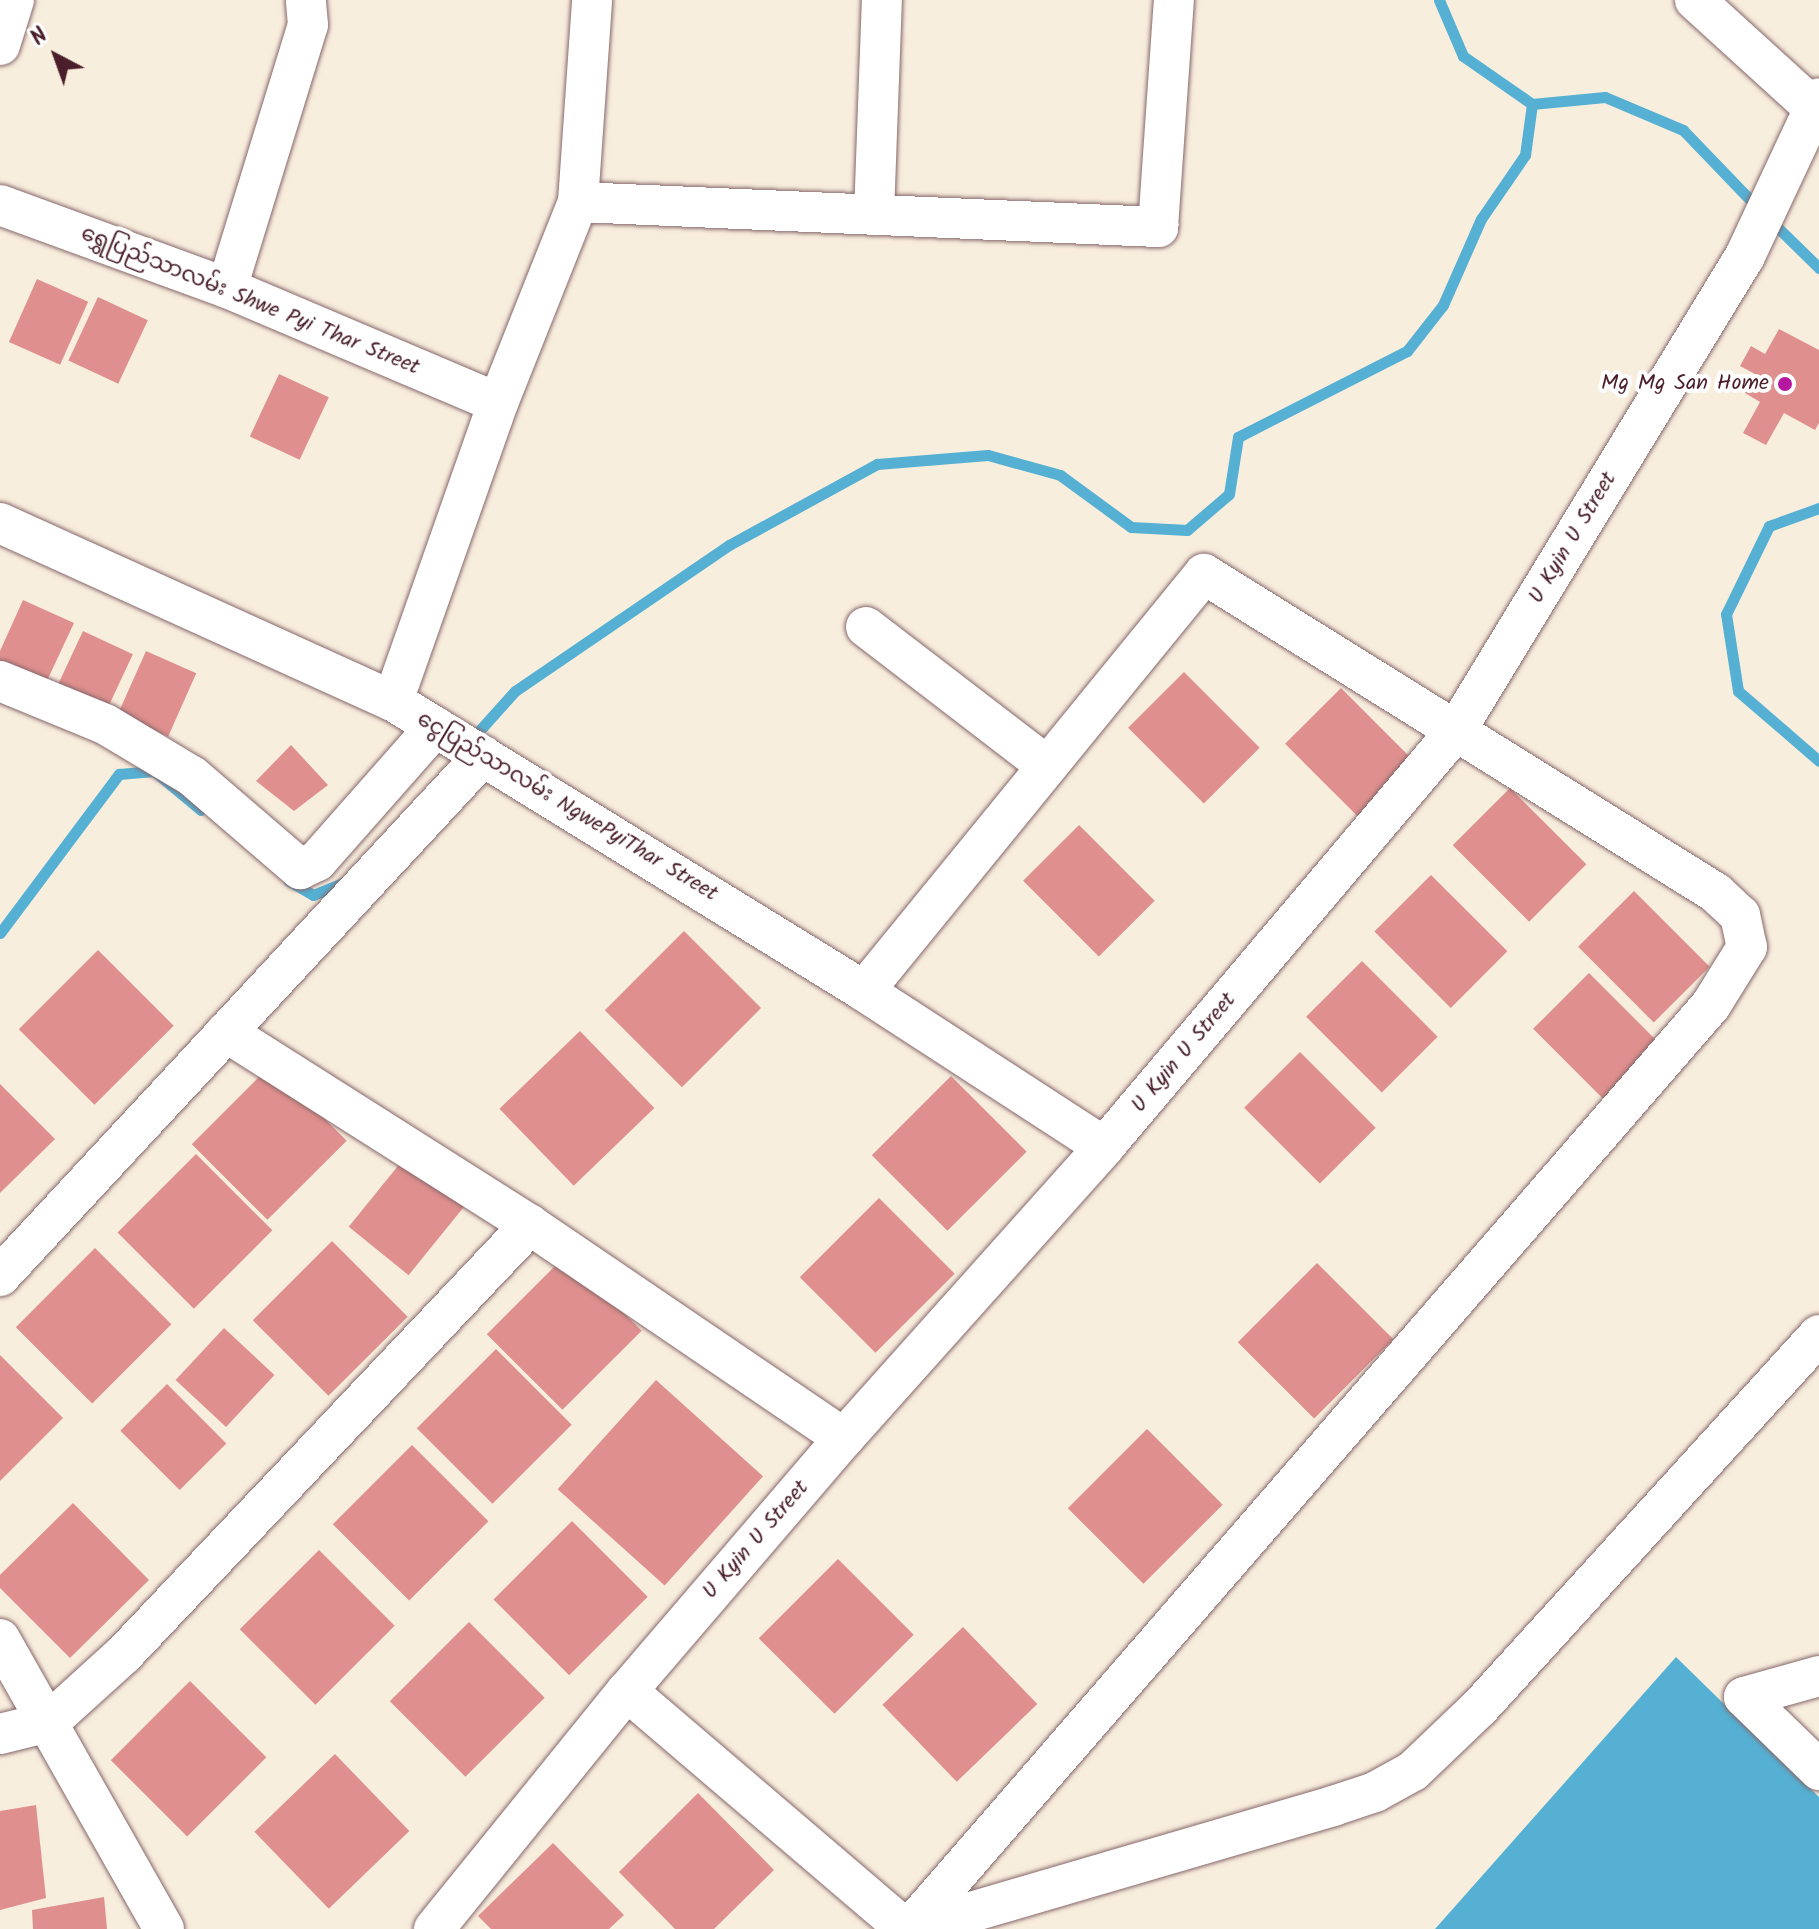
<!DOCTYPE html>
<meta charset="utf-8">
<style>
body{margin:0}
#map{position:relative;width:1819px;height:1929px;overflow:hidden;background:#f8eede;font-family:Kalam,"Noto Sans Myanmar",sans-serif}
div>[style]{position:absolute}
.water>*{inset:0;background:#55b0d3}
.stream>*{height:11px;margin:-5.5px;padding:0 5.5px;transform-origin:5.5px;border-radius:5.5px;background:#55b0d3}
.building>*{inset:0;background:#df908e;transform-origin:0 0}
.roads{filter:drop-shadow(0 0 2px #87676a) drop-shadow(0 0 2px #87676a)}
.minor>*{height:40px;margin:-20px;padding:0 20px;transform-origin:20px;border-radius:20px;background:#fff}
.dots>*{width:22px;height:22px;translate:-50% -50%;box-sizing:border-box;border:4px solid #fff;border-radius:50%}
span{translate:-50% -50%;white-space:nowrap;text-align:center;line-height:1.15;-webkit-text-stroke:8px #fff;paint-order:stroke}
.street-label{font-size:22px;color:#4a1f2b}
.poi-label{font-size:22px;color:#4a1f2b}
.right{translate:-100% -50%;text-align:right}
.north{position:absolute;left:16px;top:16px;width:80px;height:80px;-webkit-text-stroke:6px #fff;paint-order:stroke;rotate:319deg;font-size:22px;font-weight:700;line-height:32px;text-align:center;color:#4a1f2b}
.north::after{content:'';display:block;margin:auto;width:28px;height:36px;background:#4a1f2b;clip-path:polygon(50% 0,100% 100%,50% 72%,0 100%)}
</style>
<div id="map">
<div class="water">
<div style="clip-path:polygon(1676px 1657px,1819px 1797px,1819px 1929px,1435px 1929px)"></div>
</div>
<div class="stream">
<div style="left:1439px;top:0;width:61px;rotate:66.8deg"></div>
<div style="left:1463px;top:56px;width:84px;rotate:34.8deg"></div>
<div style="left:1532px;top:104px;width:73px;rotate:-5.5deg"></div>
<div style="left:1605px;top:97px;width:85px;rotate:22.9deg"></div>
<div style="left:1683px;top:130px;width:108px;rotate:46.1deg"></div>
<div style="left:1770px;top:220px;width:69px;rotate:44.4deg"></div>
<div style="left:1819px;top:508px;width:53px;rotate:160.2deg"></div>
<div style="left:1769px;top:526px;width:98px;rotate:116deg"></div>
<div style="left:1726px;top:614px;width:78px;rotate:81.1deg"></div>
<div style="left:1738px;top:691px;width:107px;rotate:40.8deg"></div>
<div style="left:471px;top:740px;width:66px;rotate:-48.1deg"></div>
<div style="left:515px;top:691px;width:259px;rotate:-34.3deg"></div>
<div style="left:729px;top:545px;width:169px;rotate:-28.7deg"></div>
<div style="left:877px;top:464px;width:111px;rotate:-4.6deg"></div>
<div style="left:988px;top:455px;width:75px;rotate:15.5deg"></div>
<div style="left:1060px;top:475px;width:88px;rotate:36.2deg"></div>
<div style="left:1131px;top:527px;width:56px;rotate:3.1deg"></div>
<div style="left:1187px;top:530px;width:55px;rotate:-40.6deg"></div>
<div style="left:1229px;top:494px;width:58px;rotate:-81deg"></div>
<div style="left:1238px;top:437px;width:190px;rotate:-27deg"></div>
<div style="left:1407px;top:351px;width:58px;rotate:-52deg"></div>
<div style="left:1443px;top:305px;width:94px;rotate:-66.2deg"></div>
<div style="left:1481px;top:219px;width:78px;rotate:-55.5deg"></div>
<div style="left:1525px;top:155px;width:51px;rotate:-82.2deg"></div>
<div style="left:289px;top:881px;width:28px;rotate:30deg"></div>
<div style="left:313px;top:895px;width:35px;rotate:-22deg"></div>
<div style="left:0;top:933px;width:199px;rotate:-53.2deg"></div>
<div style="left:119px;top:774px;width:35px;rotate:-5deg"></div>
<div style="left:154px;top:771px;width:61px;rotate:39.7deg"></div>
</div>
<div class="building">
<div style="left:37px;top:279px;width:56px;height:69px;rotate:24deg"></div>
<div style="left:98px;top:297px;width:55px;height:70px;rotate:25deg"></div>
<div style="clip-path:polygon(1779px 329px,1819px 350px,1819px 423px,1815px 430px,1784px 413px,1766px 445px,1743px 433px,1760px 402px,1745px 393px,1755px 374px,1740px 366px,1751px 346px,1765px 354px)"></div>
<div style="left:279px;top:374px;width:55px;height:69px;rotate:25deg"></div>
<div style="clip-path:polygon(23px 600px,74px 623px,45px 685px,0 665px,0 651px)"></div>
<div style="left:83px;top:631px;width:55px;height:69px;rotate:25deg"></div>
<div style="left:146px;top:651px;width:55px;height:69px;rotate:24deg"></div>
<div style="left:1184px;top:672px;width:107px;height:79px;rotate:45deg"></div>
<div style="left:1341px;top:688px;width:107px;height:79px;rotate:45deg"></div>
<div style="clip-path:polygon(291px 745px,328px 785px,294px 811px,256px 781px)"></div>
<div style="left:1510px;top:788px;width:108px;height:81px;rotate:45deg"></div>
<div style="left:1079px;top:825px;width:107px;height:79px;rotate:45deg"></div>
<div style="left:1431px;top:875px;width:108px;height:80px;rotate:45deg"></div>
<div style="left:1634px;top:891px;width:107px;height:79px;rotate:45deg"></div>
<div style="left:684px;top:931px;width:109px;height:112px;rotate:45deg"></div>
<div style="left:98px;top:950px;width:107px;height:112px;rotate:45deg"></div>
<div style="left:1362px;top:961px;width:107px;height:79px;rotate:45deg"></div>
<div style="left:1589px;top:973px;width:107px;height:79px;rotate:45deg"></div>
<div style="left:580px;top:1031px;width:107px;height:112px;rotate:46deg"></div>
<div style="left:1300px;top:1052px;width:107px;height:79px;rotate:45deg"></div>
<div style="left:271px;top:1065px;width:107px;height:112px;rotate:45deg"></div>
<div style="left:951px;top:1076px;width:107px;height:112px;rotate:45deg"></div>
<div style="clip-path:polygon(0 1084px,55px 1139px,0 1193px)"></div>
<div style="left:196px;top:1154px;width:108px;height:111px;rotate:45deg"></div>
<div style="left:406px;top:1156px;width:77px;height:91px;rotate:39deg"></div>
<div style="left:879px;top:1198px;width:107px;height:112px;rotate:45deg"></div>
<div style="left:332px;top:1241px;width:107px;height:112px;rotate:45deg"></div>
<div style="left:95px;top:1248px;width:108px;height:112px;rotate:45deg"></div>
<div style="left:566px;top:1255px;width:107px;height:112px;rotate:45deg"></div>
<div style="left:1317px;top:1263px;width:108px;height:112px;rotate:45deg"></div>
<div style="left:224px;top:1328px;width:69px;height:71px;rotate:43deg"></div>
<div style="left:496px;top:1349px;width:107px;height:112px;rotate:45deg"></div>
<div style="clip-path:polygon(0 1355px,63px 1418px,0 1481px)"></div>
<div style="left:656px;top:1380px;width:144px;height:147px;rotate:42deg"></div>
<div style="left:167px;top:1384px;width:84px;height:66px;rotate:45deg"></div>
<div style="left:1147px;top:1429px;width:107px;height:112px;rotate:45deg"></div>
<div style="left:412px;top:1445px;width:108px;height:112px;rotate:45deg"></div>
<div style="clip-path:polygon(73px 1503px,149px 1580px,70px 1658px,0 1588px,0 1575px)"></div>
<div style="left:572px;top:1521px;width:107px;height:111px;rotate:45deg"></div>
<div style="left:319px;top:1550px;width:107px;height:112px;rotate:45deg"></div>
<div style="left:838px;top:1559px;width:107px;height:112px;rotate:45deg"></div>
<div style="left:469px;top:1622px;width:107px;height:112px;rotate:45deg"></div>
<div style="left:963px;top:1627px;width:107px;height:112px;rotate:46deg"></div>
<div style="left:190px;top:1681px;width:108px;height:112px;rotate:45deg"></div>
<div style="left:335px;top:1754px;width:107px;height:112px;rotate:46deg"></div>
<div style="clip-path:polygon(698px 1793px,774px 1870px,714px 1929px,675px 1929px,619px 1872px)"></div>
<div style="clip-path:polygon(36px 1805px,46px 1898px,0 1910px,0 1811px)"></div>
<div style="clip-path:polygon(553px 1843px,624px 1915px,609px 1929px,491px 1929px,478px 1916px)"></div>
<div style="clip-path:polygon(104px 1897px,107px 1929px,33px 1929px,32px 1910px)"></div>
</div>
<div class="roads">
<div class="minor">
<div style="left:1695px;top:0;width:168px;rotate:42.3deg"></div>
<div style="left:0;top:45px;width:47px;rotate:-72.7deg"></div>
<div style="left:578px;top:202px;width:581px;rotate:2.47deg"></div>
<div style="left:1158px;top:227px;width:228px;rotate:-86deg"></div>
<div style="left:0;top:205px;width:242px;rotate:20.1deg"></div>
<div style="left:227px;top:288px;width:294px;rotate:23deg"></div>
<div style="left:874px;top:215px;width:215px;rotate:-87.9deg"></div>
<div style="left:227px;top:288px;width:275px;rotate:-72.9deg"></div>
<div style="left:308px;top:25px;width:25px;rotate:-95deg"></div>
<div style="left:0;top:523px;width:431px;rotate:24.4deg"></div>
<div style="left:393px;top:701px;width:553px;rotate:31.62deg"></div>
<div style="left:864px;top:991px;width:286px;rotate:33deg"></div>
<div style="left:866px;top:627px;width:228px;rotate:37.5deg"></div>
<div style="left:0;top:681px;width:113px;rotate:22.3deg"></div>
<div style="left:105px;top:724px;width:101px;rotate:30.9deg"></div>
<div style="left:192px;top:776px;width:143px;rotate:40.7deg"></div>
<div style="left:300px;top:869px;width:19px;rotate:-25deg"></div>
<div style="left:317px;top:861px;width:179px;rotate:-48.6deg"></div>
<div style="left:393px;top:701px;width:316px;rotate:-70.6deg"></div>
<div style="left:498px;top:403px;width:216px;rotate:-68.3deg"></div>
<div style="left:578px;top:202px;width:202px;rotate:-86deg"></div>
<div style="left:864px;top:991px;width:538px;rotate:-50.81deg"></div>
<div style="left:1204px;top:574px;width:603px;rotate:31.92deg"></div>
<div style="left:1716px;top:893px;width:33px;rotate:43deg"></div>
<div style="left:1740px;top:915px;width:33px;rotate:78deg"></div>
<div style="left:1747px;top:947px;width:68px;rotate:121.8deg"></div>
<div style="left:1711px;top:1005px;width:1224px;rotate:130.96deg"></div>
<div style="left:226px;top:1032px;width:360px;rotate:32.4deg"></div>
<div style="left:530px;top:1225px;width:379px;rotate:34.2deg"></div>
<div style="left:0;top:1276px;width:710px;rotate:-47.11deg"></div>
<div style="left:0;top:1639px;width:333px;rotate:60.5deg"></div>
<div style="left:627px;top:1691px;width:367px;rotate:40.5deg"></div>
<div style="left:1744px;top:1697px;width:105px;rotate:44.2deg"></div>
<div style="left:1744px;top:1697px;width:78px;rotate:-15.6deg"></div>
<div style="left:0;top:1734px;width:50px;rotate:-13.8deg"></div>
<div style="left:49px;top:1722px;width:101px;rotate:-42.2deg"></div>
<div style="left:124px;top:1654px;width:591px;rotate:-46.58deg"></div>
<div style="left:434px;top:1929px;width:306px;rotate:-51deg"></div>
<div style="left:627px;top:1691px;width:333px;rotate:-49.4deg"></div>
<div style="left:844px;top:1438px;width:390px;rotate:-48.2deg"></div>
<div style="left:1104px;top:1147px;width:544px;rotate:-49.78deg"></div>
<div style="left:1455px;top:732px;width:557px;rotate:-58.65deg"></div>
<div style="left:1745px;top:256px;width:174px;rotate:-64.9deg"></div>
<div style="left:913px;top:1929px;width:438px;rotate:-16.3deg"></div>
<div style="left:1333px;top:1806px;width:44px;rotate:-18.4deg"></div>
<div style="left:1375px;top:1792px;width:43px;rotate:-28.9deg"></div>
<div style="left:1413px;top:1771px;width:93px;rotate:-43.7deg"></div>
<div style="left:1480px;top:1707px;width:503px;rotate:-47.66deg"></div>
</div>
</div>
<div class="dots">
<div style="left:1785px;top:384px;background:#b5179e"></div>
</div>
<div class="street-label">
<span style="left:250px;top:301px;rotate:22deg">ရွှေပြည်သာလမ်း Shwe Pyi Thar Street</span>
<span style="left:1573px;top:538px;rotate:-59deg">U Kyin U Street</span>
<span style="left:567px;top:807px;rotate:31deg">ငွေပြည်သာလမ်း NgwePyiThar Street</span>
<span style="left:1184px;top:1053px;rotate:-50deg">U Kyin U Street</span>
<span style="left:756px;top:1540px;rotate:-49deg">U Kyin U Street</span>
</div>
<div class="poi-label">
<span class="right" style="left:1769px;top:384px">Mg Mg San Home</span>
</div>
<div class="north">N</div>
</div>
